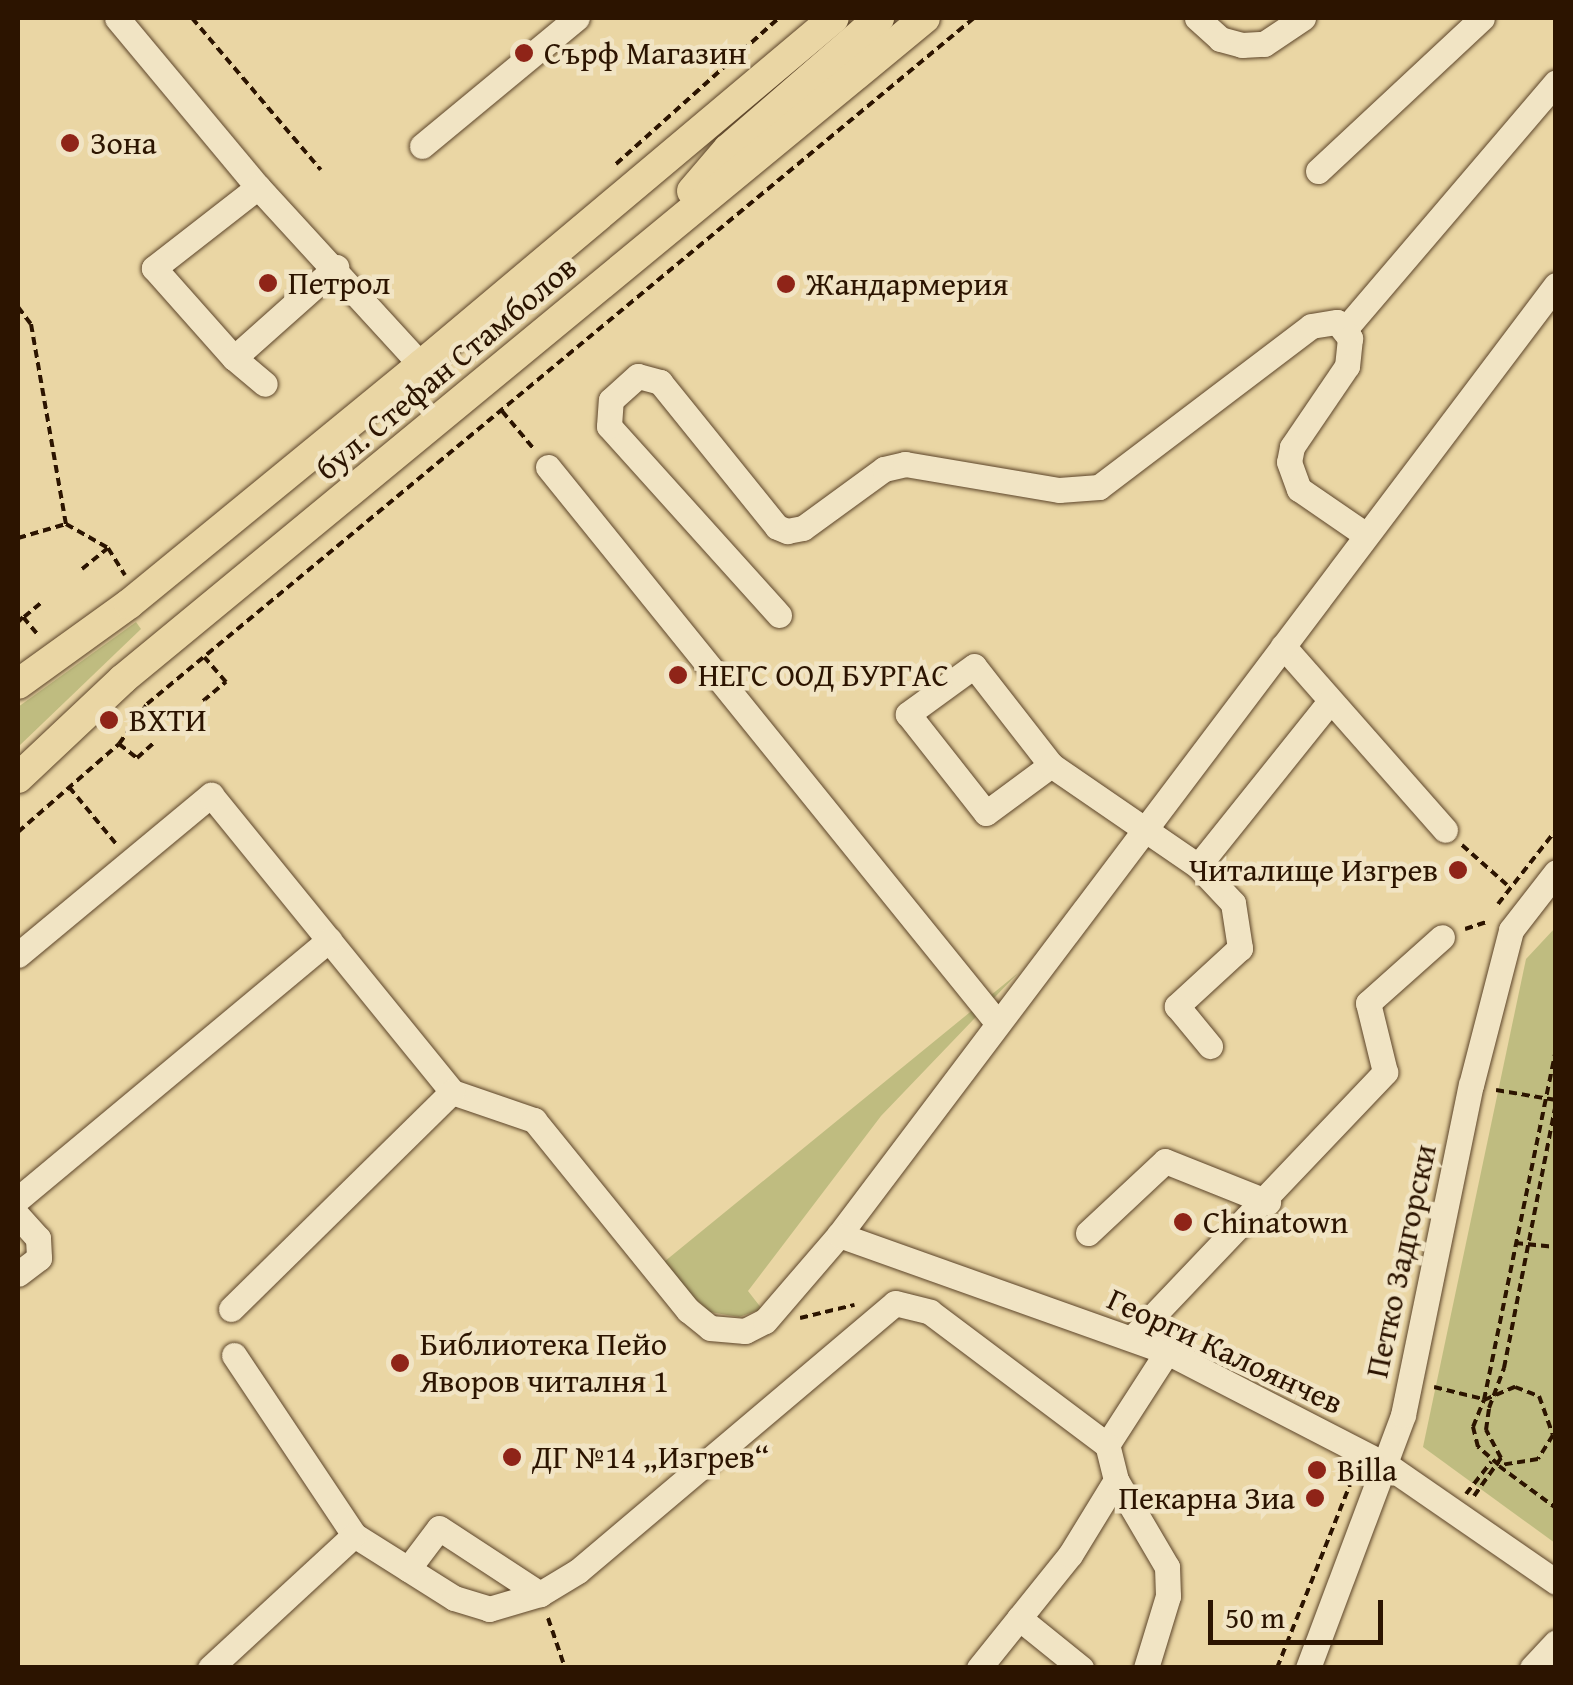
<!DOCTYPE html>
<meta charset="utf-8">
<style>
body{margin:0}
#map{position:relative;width:1573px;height:1685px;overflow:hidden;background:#ead6a4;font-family:"Gentium Book Plus",serif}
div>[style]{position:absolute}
.green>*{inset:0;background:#bfbc80}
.path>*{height:4px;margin-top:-2px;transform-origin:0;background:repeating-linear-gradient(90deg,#2c1400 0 8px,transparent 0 13px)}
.roads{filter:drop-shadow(0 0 2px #5c4429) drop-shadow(0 0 2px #5c4429)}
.minor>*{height:25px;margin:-12.5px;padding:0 12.5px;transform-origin:12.5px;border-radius:12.5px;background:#f1e4c4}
.major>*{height:30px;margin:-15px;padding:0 15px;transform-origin:15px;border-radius:15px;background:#ead6a4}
.dots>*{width:28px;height:28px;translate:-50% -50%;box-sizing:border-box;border:5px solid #f1e4c4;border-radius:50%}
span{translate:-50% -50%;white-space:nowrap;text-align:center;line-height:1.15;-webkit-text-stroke:9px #f1e4c4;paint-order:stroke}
.poi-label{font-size:32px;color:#2c1400}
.left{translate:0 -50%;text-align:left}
.right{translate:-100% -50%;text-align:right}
.street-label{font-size:32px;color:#2c1400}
.frame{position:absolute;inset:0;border:20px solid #2c1400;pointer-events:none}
.scale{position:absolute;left:1208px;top:1600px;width:175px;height:45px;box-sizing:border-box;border:5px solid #2c1400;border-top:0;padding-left:12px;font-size:30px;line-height:35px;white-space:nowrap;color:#2c1400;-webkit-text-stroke:8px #f1e4c4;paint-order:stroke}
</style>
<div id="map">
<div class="green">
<div style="clip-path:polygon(136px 622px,141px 629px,18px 747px,18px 707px)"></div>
<div style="clip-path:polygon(1555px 928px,1555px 1543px,1423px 1447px,1526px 959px)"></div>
<div style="clip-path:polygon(1018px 973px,881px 1116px,748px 1291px,762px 1309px,739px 1317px,710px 1312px,659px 1266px)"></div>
</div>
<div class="path">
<div style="left:192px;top:18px;width:199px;rotate:49.7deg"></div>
<div style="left:616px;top:164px;width:219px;rotate:-41.9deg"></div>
<div style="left:18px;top:307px;width:21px;rotate:53deg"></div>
<div style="left:31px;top:324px;width:203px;rotate:80.1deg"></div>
<div style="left:502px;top:411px;width:48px;rotate:50deg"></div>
<div style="left:18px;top:538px;width:50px;rotate:-16.3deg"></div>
<div style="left:66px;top:524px;width:48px;rotate:29.7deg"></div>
<div style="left:108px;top:548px;width:32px;rotate:58deg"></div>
<div style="left:82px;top:569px;width:33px;rotate:-39deg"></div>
<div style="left:24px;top:617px;width:25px;rotate:-40deg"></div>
<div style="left:18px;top:622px;width:7px;rotate:-45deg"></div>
<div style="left:23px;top:617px;width:25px;rotate:50deg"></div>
<div style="left:203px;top:701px;width:30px;rotate:-40deg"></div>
<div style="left:226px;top:682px;width:33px;rotate:-131deg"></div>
<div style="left:119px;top:744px;width:23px;rotate:38deg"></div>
<div style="left:137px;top:758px;width:25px;rotate:-42deg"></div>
<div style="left:69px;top:787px;width:75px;rotate:50.4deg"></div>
<div style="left:18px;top:832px;width:134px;rotate:-41.1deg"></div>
<div style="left:119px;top:744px;width:49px;rotate:-55deg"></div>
<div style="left:147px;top:704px;width:1074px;rotate:-39.68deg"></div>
<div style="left:1462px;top:845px;width:60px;rotate:41.6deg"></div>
<div style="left:1498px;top:904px;width:94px;rotate:-51.9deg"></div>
<div style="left:1465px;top:929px;width:25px;rotate:-18deg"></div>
<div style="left:1496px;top:1090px;width:61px;rotate:9.5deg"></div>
<div style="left:1515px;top:1243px;width:41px;rotate:5.6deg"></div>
<div style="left:800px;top:1318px;width:56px;rotate:-13.5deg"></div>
<div style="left:1434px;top:1387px;width:50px;rotate:13.8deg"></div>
<div style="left:1484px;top:1400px;width:34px;rotate:-23deg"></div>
<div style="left:1515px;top:1387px;width:26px;rotate:21deg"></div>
<div style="left:1539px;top:1396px;width:41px;rotate:70.3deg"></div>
<div style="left:1553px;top:1435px;width:28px;rotate:122deg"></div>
<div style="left:1538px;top:1459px;width:39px;rotate:171deg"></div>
<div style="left:1499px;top:1465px;width:28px;rotate:-139deg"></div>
<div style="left:1478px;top:1447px;width:21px;rotate:-104deg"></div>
<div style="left:1473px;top:1427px;width:29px;rotate:-68deg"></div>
<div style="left:1484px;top:1400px;width:357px;rotate:-78.4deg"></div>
<div style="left:1499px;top:1466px;width:71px;rotate:36.4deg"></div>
<div style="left:1466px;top:1494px;width:41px;rotate:-52deg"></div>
<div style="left:1474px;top:1496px;width:47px;rotate:-54.6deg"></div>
<div style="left:1501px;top:1458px;width:32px;rotate:-118deg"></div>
<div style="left:1486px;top:1430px;width:22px;rotate:-82deg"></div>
<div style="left:1489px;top:1408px;width:43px;rotate:-69.4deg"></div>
<div style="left:1504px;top:1368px;width:271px;rotate:-78.9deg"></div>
<div style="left:548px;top:1618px;width:53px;rotate:71.2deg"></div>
<div style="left:1277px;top:1668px;width:197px;rotate:-68.3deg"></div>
</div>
<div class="roads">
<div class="minor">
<div style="left:117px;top:18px;width:220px;rotate:50.2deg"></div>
<div style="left:258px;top:187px;width:241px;rotate:47.5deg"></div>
<div style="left:1197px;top:18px;width:31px;rotate:42deg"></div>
<div style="left:1220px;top:39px;width:23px;rotate:15deg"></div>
<div style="left:1242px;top:45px;width:22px;rotate:-3deg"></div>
<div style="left:1264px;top:44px;width:47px;rotate:-33.7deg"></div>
<div style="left:422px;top:146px;width:201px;rotate:-39.6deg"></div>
<div style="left:1318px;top:171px;width:224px;rotate:-43deg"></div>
<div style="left:258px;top:187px;width:132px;rotate:142.1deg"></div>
<div style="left:154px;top:268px;width:120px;rotate:48.4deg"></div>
<div style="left:234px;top:358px;width:137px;rotate:-41.7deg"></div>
<div style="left:1346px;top:328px;width:323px;rotate:-49.5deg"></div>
<div style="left:234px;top:358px;width:40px;rotate:40deg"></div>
<div style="left:548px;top:467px;width:711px;rotate:51.05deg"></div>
<div style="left:779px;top:615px;width:254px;rotate:-132deg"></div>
<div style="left:609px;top:426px;width:26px;rotate:-86deg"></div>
<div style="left:611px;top:400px;width:36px;rotate:-42deg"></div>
<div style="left:638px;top:376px;width:23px;rotate:15deg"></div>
<div style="left:660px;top:382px;width:186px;rotate:51.1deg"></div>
<div style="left:777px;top:527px;width:11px;rotate:22deg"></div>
<div style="left:787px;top:531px;width:16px;rotate:-11deg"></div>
<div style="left:803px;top:528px;width:100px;rotate:-36.1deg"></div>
<div style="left:884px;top:469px;width:22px;rotate:-13deg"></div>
<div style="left:905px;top:464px;width:156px;rotate:9.6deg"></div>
<div style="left:1059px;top:490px;width:40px;rotate:-4.3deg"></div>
<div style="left:1099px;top:487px;width:266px;rotate:-37.2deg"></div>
<div style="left:1311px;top:326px;width:26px;rotate:-9deg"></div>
<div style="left:1337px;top:322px;width:21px;rotate:51deg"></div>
<div style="left:1350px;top:338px;width:28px;rotate:96deg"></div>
<div style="left:1347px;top:366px;width:98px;rotate:124.2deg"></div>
<div style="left:1292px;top:447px;width:15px;rotate:101deg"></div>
<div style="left:1289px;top:462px;width:29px;rotate:70deg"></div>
<div style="left:1299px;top:489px;width:81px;rotate:34.5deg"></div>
<div style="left:1283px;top:646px;width:245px;rotate:48.6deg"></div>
<div style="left:1051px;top:765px;width:125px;rotate:-127.9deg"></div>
<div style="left:974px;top:666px;width:82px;rotate:144deg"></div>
<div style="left:908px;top:714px;width:126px;rotate:51.8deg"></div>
<div style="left:986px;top:813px;width:81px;rotate:-36.4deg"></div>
<div style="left:1051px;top:765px;width:178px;rotate:34.5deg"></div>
<div style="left:1198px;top:866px;width:211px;rotate:-51.3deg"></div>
<div style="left:1198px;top:866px;width:51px;rotate:46.6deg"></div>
<div style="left:1233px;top:903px;width:46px;rotate:81.2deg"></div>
<div style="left:1240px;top:948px;width:86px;rotate:137.4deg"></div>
<div style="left:1177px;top:1006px;width:52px;rotate:50.5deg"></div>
<div style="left:18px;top:955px;width:251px;rotate:-39.7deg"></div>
<div style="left:211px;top:795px;width:382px;rotate:50.9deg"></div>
<div style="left:452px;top:1092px;width:87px;rotate:18.9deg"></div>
<div style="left:534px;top:1120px;width:245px;rotate:51deg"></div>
<div style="left:688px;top:1310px;width:28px;rotate:39deg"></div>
<div style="left:710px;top:1328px;width:35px;rotate:5deg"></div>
<div style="left:745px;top:1331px;width:22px;rotate:-27deg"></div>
<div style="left:765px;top:1321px;width:113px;rotate:-49.3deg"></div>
<div style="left:839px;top:1235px;width:1190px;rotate:-52.96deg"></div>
<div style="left:18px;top:1199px;width:405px;rotate:-39.8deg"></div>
<div style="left:18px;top:1216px;width:30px;rotate:48deg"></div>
<div style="left:38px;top:1238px;width:20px;rotate:87deg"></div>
<div style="left:39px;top:1258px;width:26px;rotate:143deg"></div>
<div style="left:1088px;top:1233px;width:105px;rotate:-43.1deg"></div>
<div style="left:1165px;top:1161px;width:111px;rotate:21.7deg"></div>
<div style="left:839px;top:1235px;width:348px;rotate:19.6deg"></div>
<div style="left:1167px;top:1352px;width:249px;rotate:27.3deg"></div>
<div style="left:1388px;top:1466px;width:204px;rotate:34.6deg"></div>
<div style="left:231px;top:1309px;width:310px;rotate:-44.5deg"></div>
<div style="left:1133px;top:1337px;width:366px;rotate:-46.4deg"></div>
<div style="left:1385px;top:1072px;width:71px;rotate:-103.8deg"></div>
<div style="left:1368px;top:1003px;width:99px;rotate:-41.7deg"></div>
<div style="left:234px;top:1355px;width:216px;rotate:56.3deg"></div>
<div style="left:354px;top:1535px;width:118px;rotate:32.2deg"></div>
<div style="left:454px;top:1598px;width:37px;rotate:17deg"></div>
<div style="left:489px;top:1609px;width:53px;rotate:-16.4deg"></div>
<div style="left:540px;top:1594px;width:44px;rotate:-31.2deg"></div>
<div style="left:578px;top:1571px;width:415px;rotate:-40.2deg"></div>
<div style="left:895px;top:1303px;width:36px;rotate:14deg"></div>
<div style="left:930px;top:1312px;width:221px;rotate:36.9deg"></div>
<div style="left:1107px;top:1445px;width:111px;rotate:-57.2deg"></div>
<div style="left:1116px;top:1480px;width:101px;rotate:59.6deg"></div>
<div style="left:1167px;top:1567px;width:29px;rotate:88deg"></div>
<div style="left:1168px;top:1596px;width:75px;rotate:107deg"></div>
<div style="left:408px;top:1569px;width:51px;rotate:-52.9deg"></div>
<div style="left:439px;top:1528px;width:121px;rotate:33.2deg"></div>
<div style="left:1019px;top:1618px;width:80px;rotate:38.9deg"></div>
<div style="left:210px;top:1668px;width:196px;rotate:-42.7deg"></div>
<div style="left:979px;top:1668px;width:145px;rotate:-51.2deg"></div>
<div style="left:1070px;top:1555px;width:88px;rotate:-58.5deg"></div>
<div style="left:1116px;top:1480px;width:36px;rotate:-104deg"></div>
<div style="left:1308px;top:1668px;width:270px;rotate:-69.4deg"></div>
<div style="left:1403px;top:1415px;width:337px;rotate:-78.4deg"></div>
<div style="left:1471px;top:1085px;width:160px;rotate:-75.5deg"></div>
<div style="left:1511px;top:930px;width:73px;rotate:-52.2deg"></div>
<div style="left:1532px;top:1668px;width:35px;rotate:-47deg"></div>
</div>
<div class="major">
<div style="left:692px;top:191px;width:55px;rotate:-49.4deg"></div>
<div style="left:728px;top:149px;width:200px;rotate:-40.9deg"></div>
<div style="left:18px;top:684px;width:137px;rotate:-35.8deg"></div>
<div style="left:129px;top:604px;width:377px;rotate:-39.3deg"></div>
<div style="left:421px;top:365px;width:539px;rotate:-40.04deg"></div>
<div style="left:18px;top:778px;width:144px;rotate:-43.3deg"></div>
<div style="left:123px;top:679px;width:1039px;rotate:-39.49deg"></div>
</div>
</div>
<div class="dots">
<div style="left:524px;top:53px;background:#8f2418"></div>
<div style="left:70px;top:143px;background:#8f2418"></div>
<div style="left:268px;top:283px;background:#8f2418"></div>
<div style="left:786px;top:284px;background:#8f2418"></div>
<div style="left:678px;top:675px;background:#8f2418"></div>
<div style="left:109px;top:720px;background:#8f2418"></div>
<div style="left:1458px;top:870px;background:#8f2418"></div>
<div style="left:1183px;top:1222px;background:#8f2418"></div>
<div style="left:400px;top:1363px;background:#8f2418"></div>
<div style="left:512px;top:1457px;background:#8f2418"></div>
<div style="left:1317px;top:1470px;background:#8f2418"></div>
<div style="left:1315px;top:1498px;background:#8f2418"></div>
</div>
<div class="poi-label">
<span class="left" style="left:544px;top:53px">Сърф Магазин</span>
<span class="left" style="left:90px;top:143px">Зона</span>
<span class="left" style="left:288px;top:283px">Петрол</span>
<span class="left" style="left:806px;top:284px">Жандармерия</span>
<span class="left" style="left:698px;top:675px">НЕГС ООД БУРГАС</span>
<span class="left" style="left:129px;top:720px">ВХТИ</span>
<span class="right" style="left:1438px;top:870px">Читалище Изгрев</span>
<span class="left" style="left:1203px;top:1222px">Chinatown</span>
<span class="left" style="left:420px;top:1363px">Библиотека Пейо<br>Яворов читалня 1</span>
<span class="left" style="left:532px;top:1457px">ДГ №14 „Изгрев“</span>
<span class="left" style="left:1337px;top:1470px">Billa</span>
<span class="right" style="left:1295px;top:1498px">Пекарна Зиа</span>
</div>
<div class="street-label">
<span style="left:446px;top:368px;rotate:-40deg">бул. Стефан Стамболов</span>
<span style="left:1401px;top:1261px;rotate:-78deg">Петко Задгорски</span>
<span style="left:1225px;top:1351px;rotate:25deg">Георги Калоянчев</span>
</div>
<div class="frame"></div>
<div class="scale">50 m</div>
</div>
